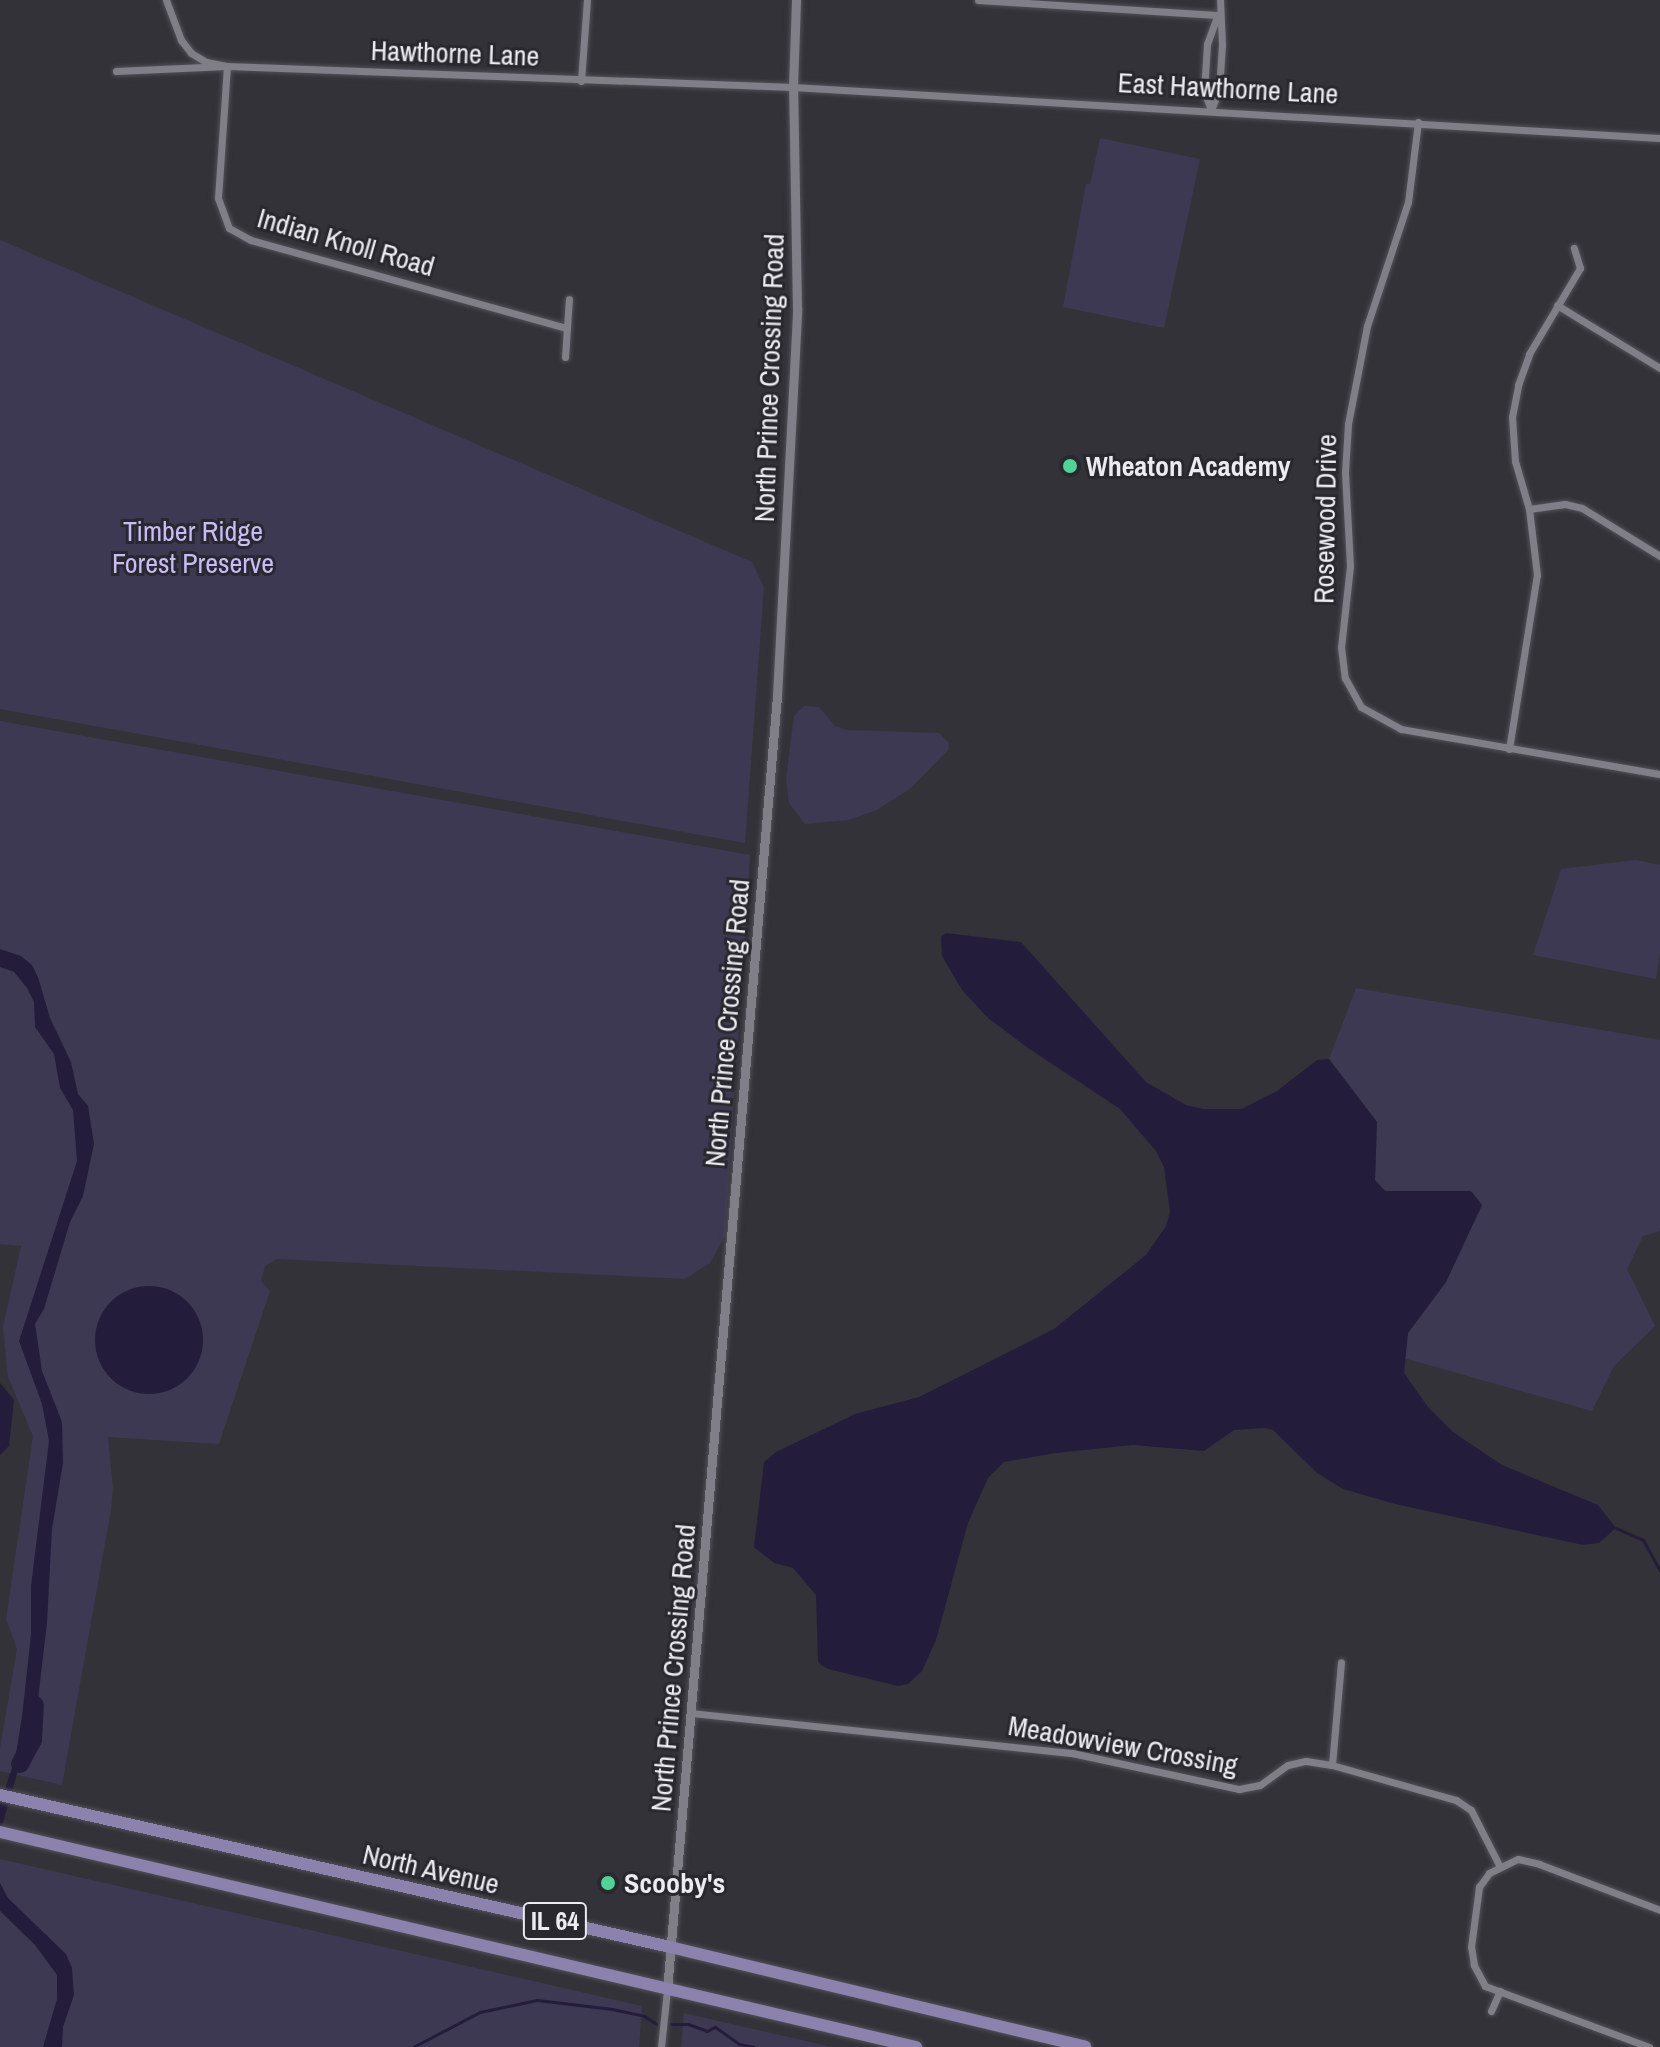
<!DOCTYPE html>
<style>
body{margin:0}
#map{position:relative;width:1660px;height:2047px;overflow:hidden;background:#333239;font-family:"Archivo Narrow",sans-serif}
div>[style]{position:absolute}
.green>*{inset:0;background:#3e3952}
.water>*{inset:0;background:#231d3b}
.round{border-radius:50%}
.stream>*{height:3px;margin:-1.5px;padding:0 1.5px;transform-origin:1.5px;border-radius:1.5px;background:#231d3b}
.river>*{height:18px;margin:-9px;padding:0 9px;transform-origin:9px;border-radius:9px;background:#231d3b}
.roads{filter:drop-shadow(0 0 2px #515057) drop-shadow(0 0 2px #515057)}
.minor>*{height:7px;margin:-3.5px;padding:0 3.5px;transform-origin:3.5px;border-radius:3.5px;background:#807f88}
.tertiary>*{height:9px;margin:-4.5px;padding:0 4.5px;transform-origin:4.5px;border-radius:4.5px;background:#807f88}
.primary>*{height:12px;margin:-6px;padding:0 6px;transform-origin:6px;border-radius:6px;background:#8b83ad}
.dots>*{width:22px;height:22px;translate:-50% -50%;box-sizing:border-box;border:4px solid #29282f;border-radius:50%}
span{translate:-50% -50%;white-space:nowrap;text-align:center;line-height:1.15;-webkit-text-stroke:6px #29282f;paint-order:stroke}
.shield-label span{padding:2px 6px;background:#29282f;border:2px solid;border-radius:6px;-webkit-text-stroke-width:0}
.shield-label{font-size:26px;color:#ecebf0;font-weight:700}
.street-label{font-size:28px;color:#ecebf0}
.poi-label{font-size:28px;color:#ecebf0;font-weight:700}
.left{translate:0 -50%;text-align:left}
.park-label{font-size:28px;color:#c7bcf9}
</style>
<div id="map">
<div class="green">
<div style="clip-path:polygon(1100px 138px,1200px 159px,1164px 328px,1063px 307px,1086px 184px,1090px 184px)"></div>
<div style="clip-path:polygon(0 240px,752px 562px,764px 587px,745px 843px,0 709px)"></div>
<div style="clip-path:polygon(804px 706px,819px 707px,835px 726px,847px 730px,939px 733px,949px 743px,948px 750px,911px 788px,877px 810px,848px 820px,805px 824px,789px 803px,786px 779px,794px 716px)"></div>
<div style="clip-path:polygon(0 721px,750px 855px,725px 1236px,710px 1263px,685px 1279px,277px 1259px,265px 1266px,261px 1281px,270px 1291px,219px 1444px,108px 1437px,113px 1488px,111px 1510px,62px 1785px,0 1771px,0 1748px,17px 1649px,6px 1619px,33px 1436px,8px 1377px,3px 1327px,21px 1246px,0 1244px)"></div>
<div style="clip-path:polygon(1636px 860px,1660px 865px,1660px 953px,1656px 979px,1533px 955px,1561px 869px)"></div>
<div style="clip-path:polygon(1356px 988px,1660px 1040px,1660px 1231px,1643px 1236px,1627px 1269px,1655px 1326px,1614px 1366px,1592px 1411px,1404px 1358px,1408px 1333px,1446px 1282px,1482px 1205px,1470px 1191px,1397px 1194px,1385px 1191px,1375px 1180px,1377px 1122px,1329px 1059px)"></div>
<div style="clip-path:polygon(0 1859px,642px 2006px,639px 2047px,0 2047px)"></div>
<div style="clip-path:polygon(684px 2013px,832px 2047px,681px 2047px)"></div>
</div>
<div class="water">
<div style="clip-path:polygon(946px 933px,1021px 942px,1146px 1082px,1186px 1105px,1203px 1109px,1242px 1109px,1277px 1091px,1317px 1060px,1329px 1059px,1377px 1122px,1375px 1180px,1385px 1191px,1471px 1191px,1482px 1205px,1446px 1282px,1408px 1333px,1404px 1373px,1428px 1407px,1453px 1432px,1502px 1465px,1598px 1505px,1616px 1528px,1599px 1543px,1583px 1545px,1395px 1504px,1343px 1489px,1317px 1473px,1273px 1430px,1265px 1428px,1234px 1430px,1204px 1451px,1133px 1445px,1056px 1453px,1004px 1462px,988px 1478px,968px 1523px,936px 1640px,922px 1671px,908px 1684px,898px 1686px,828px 1669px,821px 1665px,818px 1661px,816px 1595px,793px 1568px,774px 1563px,754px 1547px,764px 1462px,776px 1452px,855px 1414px,919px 1397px,1054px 1329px,1146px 1255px,1166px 1226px,1170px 1212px,1164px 1167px,1156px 1151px,1120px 1109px,1028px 1048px,988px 1018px,962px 990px,942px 956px,941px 937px)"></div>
<div style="clip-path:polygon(0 949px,21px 956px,32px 965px,38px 977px,50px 1018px,71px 1062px,78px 1094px,88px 1106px,94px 1144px,83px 1196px,70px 1222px,44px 1309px,35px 1324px,42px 1371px,62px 1422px,63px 1463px,52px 1529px,47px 1623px,32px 1750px,19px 1767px,0 1833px,0 1804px,15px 1759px,22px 1717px,31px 1634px,31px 1586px,49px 1441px,42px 1404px,19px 1341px,77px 1161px,73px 1110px,60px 1088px,54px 1054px,35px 1027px,34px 1002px,27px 988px,14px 972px,0 967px)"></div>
<div class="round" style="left:95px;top:1286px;width:108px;height:108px"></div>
<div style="clip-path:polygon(0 1383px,14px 1400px,9px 1446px,0 1455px)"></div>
<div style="clip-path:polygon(0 1883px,8px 1898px,66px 1954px,72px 1968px,74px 1995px,63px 2027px,62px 2047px,43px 2047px,57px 1999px,57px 1975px,35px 1945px,0 1911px)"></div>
</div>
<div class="stream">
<div style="left:1616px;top:1528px;width:30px;rotate:24deg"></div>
<div style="left:1643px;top:1540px;width:35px;rotate:61deg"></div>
<div style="left:671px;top:2024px;width:17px"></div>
<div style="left:688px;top:2024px;width:20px;rotate:20deg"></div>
<div style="left:707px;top:2031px;width:9px;rotate:-27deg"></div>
<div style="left:715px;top:2027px;width:29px;rotate:35deg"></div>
<div style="left:739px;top:2044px;width:15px;rotate:11deg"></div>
<div style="left:413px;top:2047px;width:76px;rotate:-27.6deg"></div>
<div style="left:480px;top:2012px;width:58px;rotate:-11.9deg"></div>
<div style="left:537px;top:2000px;width:76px;rotate:6.8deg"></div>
<div style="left:612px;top:2009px;width:33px;rotate:12deg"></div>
<div style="left:644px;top:2016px;width:15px;rotate:32deg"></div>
</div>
<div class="river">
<div style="left:20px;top:1764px;width:27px;rotate:-62deg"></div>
<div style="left:33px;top:1740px;width:35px;rotate:-87deg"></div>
</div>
<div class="roads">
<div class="minor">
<div style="left:166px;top:0;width:43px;rotate:69.4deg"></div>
<div style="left:181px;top:40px;width:16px;rotate:52deg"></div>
<div style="left:191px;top:53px;width:17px;rotate:31deg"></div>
<div style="left:206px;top:62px;width:21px;rotate:11deg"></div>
<div style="left:227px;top:66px;width:132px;rotate:93.9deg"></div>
<div style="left:218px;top:198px;width:32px;rotate:70deg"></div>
<div style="left:229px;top:228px;width:25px;rotate:29deg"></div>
<div style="left:251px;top:240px;width:328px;rotate:15.6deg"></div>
<div style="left:978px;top:0;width:240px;rotate:3.6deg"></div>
<div style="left:116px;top:71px;width:111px;rotate:-2.6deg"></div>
<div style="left:227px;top:66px;width:566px;rotate:2.12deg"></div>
<div style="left:793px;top:87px;width:868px;rotate:3.37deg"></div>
<div style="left:581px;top:81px;width:81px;rotate:-85.8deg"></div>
<div style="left:1211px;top:110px;width:22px;rotate:-68deg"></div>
<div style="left:1219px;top:90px;width:45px;rotate:-86.2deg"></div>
<div style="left:1222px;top:45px;width:45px;rotate:-92.5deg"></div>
<div style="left:1211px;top:110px;width:20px;rotate:-110deg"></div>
<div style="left:1204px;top:91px;width:47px;rotate:-86.3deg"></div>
<div style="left:1207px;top:44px;width:29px;rotate:-70deg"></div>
<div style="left:1418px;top:122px;width:81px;rotate:97.1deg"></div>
<div style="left:1408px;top:202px;width:131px;rotate:108.3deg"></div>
<div style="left:1367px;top:326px;width:100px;rotate:101deg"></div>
<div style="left:1348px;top:424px;width:49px;rotate:93.5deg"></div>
<div style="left:1345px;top:473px;width:93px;rotate:86.9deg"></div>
<div style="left:1350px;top:566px;width:81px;rotate:96.3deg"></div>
<div style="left:1341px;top:647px;width:31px;rotate:83deg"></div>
<div style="left:1345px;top:678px;width:33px;rotate:61deg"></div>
<div style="left:1361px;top:707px;width:46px;rotate:28.8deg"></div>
<div style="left:1401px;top:729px;width:263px;rotate:9.9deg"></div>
<div style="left:1557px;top:305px;width:121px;rotate:31.5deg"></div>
<div style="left:565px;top:357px;width:58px;rotate:-86.1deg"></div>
<div style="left:1529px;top:509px;width:36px;rotate:-8deg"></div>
<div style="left:1565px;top:504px;width:17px;rotate:13deg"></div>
<div style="left:1582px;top:508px;width:92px;rotate:31.6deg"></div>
<div style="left:1509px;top:749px;width:176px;rotate:-80.9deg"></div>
<div style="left:1537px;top:575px;width:66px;rotate:-96.9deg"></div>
<div style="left:1529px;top:509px;width:50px;rotate:-106.3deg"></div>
<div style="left:1515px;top:461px;width:44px;rotate:-93.9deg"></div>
<div style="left:1512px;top:417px;width:33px;rotate:-79deg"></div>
<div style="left:1518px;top:385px;width:33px;rotate:-70deg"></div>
<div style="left:1529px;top:354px;width:100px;rotate:-59.3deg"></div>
<div style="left:1580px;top:268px;width:21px;rotate:-107deg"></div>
<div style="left:691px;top:1713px;width:383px;rotate:6deg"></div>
<div style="left:1072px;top:1753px;width:171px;rotate:12.2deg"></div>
<div style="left:1239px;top:1789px;width:21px;rotate:-11deg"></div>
<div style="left:1260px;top:1785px;width:34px;rotate:-36deg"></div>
<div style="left:1288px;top:1765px;width:18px;rotate:-13deg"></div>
<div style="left:1306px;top:1761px;width:26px;rotate:9deg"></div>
<div style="left:1332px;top:1765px;width:129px;rotate:15.8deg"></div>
<div style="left:1456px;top:1800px;width:18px;rotate:34deg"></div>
<div style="left:1471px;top:1810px;width:62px;rotate:63deg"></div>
<div style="left:1332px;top:1765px;width:103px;rotate:-85deg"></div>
<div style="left:1491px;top:2011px;width:22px;rotate:-66deg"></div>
<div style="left:661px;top:2047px;width:57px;rotate:-84deg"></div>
<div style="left:1649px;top:2047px;width:175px;rotate:-159.6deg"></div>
<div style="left:1485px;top:1986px;width:24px;rotate:-118deg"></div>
<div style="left:1474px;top:1965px;width:18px;rotate:-99deg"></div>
<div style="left:1471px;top:1947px;width:61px;rotate:-82.4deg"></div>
<div style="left:1479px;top:1887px;width:17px;rotate:-54deg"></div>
<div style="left:1489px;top:1873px;width:32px;rotate:-26deg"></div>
<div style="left:1518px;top:1859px;width:22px;rotate:13deg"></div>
<div style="left:1539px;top:1864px;width:129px;rotate:20.8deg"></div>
</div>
<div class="tertiary">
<div style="left:667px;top:1990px;width:1299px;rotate:-85.14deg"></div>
<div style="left:777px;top:696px;width:388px;rotate:-87deg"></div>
<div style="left:797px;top:309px;width:222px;rotate:-91deg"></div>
<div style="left:793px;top:87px;width:87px;rotate:-88deg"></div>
</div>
<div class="primary">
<div style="left:0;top:1795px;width:687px;rotate:12.78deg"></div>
<div style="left:670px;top:1947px;width:427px;rotate:13.5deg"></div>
<div style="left:0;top:1832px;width:941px;rotate:13.21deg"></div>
</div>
</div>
<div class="dots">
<div style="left:1070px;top:466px;background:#51d397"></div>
<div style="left:608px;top:1883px;background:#51d397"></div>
</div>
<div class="shield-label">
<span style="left:555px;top:1921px">IL 64</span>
</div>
<div class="street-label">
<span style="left:455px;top:53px;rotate:2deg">Hawthorne Lane</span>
<span style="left:1228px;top:88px;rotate:3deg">East Hawthorne Lane</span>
<span style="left:346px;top:242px;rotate:16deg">Indian Knoll Road</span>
<span style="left:769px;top:378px;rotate:-88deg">North Prince Crossing Road</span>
<span style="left:1325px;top:519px;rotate:-89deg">Rosewood Drive</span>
<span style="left:727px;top:1023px;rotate:-85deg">North Prince Crossing Road</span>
<span style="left:673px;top:1668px;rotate:-85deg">North Prince Crossing Road</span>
<span style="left:1123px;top:1745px;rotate:10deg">Meadowview Crossing</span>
<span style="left:431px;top:1869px;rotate:13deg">North Avenue</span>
</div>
<div class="poi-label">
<span class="left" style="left:1086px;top:466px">Wheaton Academy</span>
<span class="left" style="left:624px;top:1883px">Scooby's</span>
</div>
<div class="park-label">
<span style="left:193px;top:547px">Timber Ridge<br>Forest Preserve</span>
</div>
</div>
